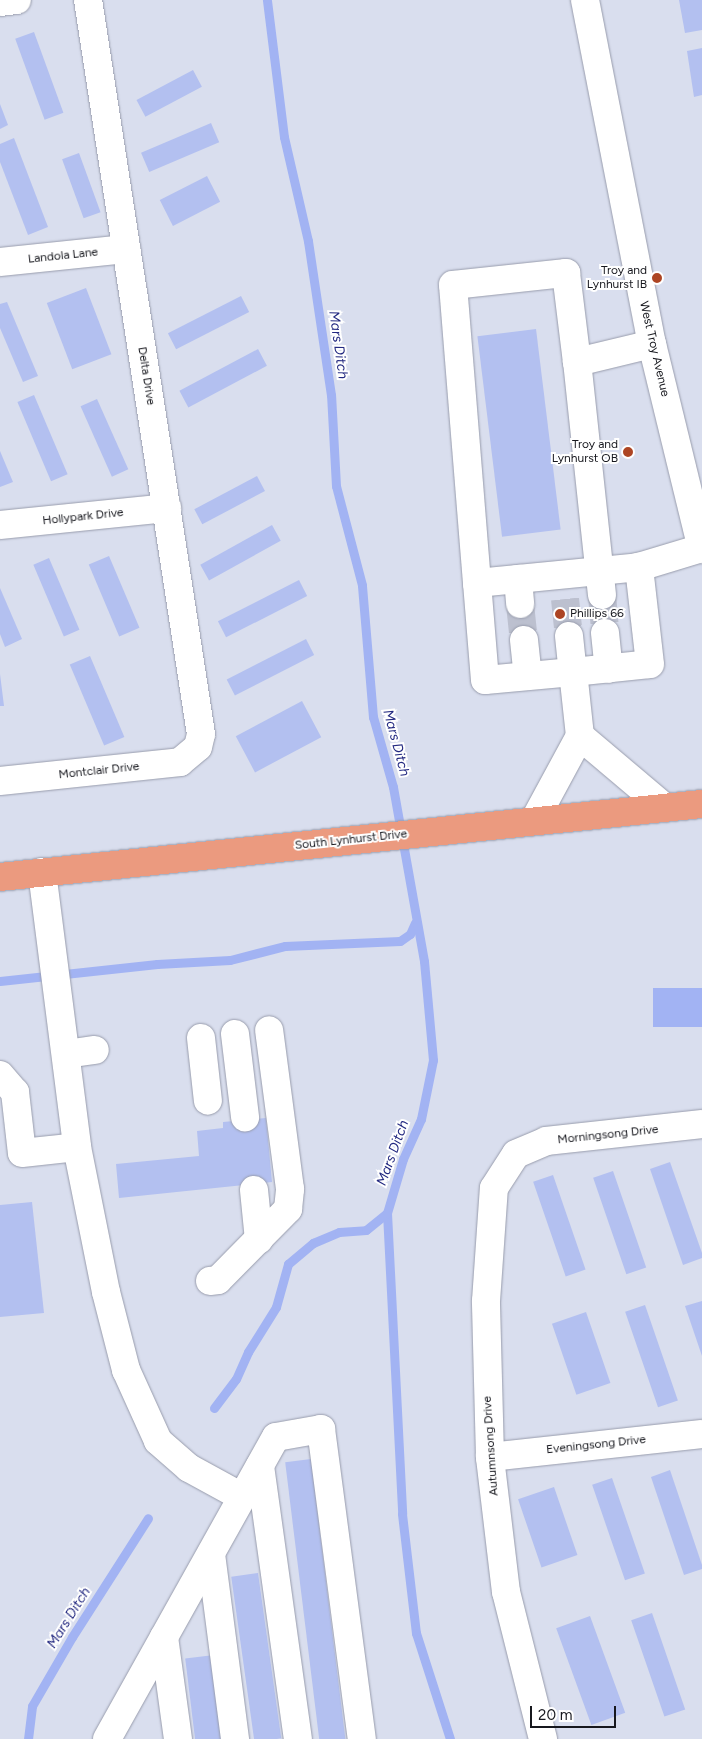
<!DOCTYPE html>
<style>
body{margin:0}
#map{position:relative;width:702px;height:1739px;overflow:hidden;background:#d9deee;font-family:Figtree,sans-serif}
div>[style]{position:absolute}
.water>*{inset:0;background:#a2b3f3;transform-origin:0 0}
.stream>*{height:9px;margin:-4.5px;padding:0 4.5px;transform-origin:4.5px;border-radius:4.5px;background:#a2b3f3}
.building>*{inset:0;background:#b3c0f0;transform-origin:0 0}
.minor-tunnel>*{height:28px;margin-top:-14px;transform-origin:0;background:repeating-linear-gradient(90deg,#bcc0cf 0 28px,transparent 0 42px)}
.roads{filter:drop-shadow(0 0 1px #989cac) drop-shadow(0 0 1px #989cac)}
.minor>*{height:28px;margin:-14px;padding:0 14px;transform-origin:14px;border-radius:14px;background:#fff}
.major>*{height:28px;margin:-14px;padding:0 14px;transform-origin:14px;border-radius:14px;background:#eb9a7f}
.dots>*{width:14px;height:14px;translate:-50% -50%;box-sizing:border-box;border:2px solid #fff;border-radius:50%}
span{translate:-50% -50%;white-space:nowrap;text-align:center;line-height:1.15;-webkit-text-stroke:4px #fff;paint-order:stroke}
.street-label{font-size:12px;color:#17181e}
.poi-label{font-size:12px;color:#17181e}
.right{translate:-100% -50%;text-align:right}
.left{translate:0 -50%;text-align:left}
.water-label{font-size:14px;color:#232981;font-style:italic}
.scale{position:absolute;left:530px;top:1706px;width:86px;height:22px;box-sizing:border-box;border:2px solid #17181e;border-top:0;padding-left:6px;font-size:15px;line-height:18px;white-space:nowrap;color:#17181e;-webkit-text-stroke:4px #fff;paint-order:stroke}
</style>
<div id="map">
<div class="water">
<div style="left:702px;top:988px;width:39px;height:49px;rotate:90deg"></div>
</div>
<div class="stream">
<div style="left:0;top:981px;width:158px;rotate:-6.2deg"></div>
<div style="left:157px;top:964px;width:73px;rotate:-3.1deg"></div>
<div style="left:230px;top:960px;width:57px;rotate:-14.3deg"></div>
<div style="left:285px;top:946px;width:115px;rotate:-2.5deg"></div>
<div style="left:400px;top:941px;width:12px;rotate:-35deg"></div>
<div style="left:410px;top:934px;width:12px;rotate:-66deg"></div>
<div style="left:387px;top:1213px;width:301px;rotate:87.1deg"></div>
<div style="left:402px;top:1514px;width:120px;rotate:83.3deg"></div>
<div style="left:416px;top:1633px;width:111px;rotate:72.2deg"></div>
<div style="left:214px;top:1408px;width:36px;rotate:-53deg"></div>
<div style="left:236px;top:1379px;width:30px;rotate:-66deg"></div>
<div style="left:248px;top:1352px;width:53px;rotate:-58.1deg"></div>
<div style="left:276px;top:1307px;width:45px;rotate:-74.4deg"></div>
<div style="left:288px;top:1264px;width:33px;rotate:-40deg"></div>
<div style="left:313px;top:1243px;width:28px;rotate:-23deg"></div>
<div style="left:339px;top:1232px;width:27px;rotate:-4deg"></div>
<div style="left:366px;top:1230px;width:27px;rotate:-39deg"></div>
<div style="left:387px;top:1213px;width:56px;rotate:-73.5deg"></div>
<div style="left:403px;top:1159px;width:44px;rotate:-65.8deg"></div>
<div style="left:421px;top:1119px;width:60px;rotate:-78.5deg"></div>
<div style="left:433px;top:1060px;width:99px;rotate:-95.2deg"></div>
<div style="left:424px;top:961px;width:177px;rotate:-100.1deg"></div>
<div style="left:393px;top:787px;width:73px;rotate:-105.9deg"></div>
<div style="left:373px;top:717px;width:132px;rotate:-94.8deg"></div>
<div style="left:362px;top:585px;width:102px;rotate:-104.7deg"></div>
<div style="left:336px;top:486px;width:91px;rotate:-93.1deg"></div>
<div style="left:331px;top:395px;width:156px;rotate:-98.5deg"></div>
<div style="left:308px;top:241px;width:107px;rotate:-103deg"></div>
<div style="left:284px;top:137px;width:138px;rotate:-97.1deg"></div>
<div style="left:28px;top:1739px;width:33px;rotate:-83deg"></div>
<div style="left:32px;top:1706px;width:80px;rotate:-59.9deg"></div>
<div style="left:72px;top:1637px;width:141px;rotate:-57.4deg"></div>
</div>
<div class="building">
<div style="clip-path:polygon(679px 0,702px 0,702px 30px,685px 33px)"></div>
<div style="left:34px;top:32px;width:86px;height:20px;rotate:70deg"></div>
<div style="clip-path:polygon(702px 48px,702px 95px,694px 97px,687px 51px)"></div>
<div style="left:193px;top:70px;width:19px;height:64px;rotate:62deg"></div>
<div style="clip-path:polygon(0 104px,8px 125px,0 129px)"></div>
<div style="left:211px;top:123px;width:21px;height:76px;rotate:67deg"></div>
<div style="clip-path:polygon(14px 138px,48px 227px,28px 235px,0 162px,0 144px)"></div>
<div style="left:79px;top:153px;width:63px;height:18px;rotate:70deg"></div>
<div style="left:207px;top:176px;width:29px;height:53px;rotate:63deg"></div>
<div style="left:86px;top:288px;width:71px;height:42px;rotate:69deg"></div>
<div style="left:241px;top:296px;width:18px;height:82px;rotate:63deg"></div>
<div style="clip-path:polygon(7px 302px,38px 376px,23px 382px,0 328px,0 304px)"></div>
<div style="left:536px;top:329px;width:202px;height:59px;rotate:83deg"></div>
<div style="left:258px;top:349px;width:19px;height:89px;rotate:62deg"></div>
<div style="left:34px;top:395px;width:86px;height:18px;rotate:67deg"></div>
<div style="left:97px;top:399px;width:77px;height:18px;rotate:66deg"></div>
<div style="clip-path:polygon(0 451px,13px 482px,0 487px)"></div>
<div style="left:257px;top:476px;width:17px;height:71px;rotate:62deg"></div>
<div style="left:272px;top:525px;width:18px;height:82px;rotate:61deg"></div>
<div style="left:109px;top:556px;width:78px;height:22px;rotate:67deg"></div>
<div style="left:49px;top:558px;width:78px;height:17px;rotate:67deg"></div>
<div style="left:299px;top:580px;width:18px;height:91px;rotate:63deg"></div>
<div style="clip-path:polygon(0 588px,22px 639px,5px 647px,0 634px)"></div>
<div style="left:306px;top:639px;width:18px;height:89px;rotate:63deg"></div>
<div style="left:90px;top:656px;width:88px;height:22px;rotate:67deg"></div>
<div style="clip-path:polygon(0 674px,4px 706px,0 706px)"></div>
<div style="left:302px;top:701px;width:41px;height:75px;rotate:62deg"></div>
<div style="clip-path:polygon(266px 1118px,272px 1182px,119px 1198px,116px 1164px,199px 1156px,197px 1131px,223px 1128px,223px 1122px)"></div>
<div style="clip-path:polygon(670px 1162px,702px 1253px,702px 1258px,683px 1265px,650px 1169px)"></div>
<div style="left:613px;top:1171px;width:102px;height:21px;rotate:71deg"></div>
<div style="left:553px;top:1175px;width:100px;height:21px;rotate:71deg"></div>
<div style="clip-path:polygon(32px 1202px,44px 1313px,0 1317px,0 1205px)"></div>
<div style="clip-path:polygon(702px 1301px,702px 1356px,685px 1306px)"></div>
<div style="left:645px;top:1305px;width:101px;height:21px;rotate:71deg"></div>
<div style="left:586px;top:1312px;width:75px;height:36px;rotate:71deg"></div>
<div style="left:311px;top:1459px;width:282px;height:26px;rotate:83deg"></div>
<div style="clip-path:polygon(670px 1470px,702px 1565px,702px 1569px,684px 1575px,651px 1477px)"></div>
<div style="left:612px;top:1478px;width:101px;height:21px;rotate:71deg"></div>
<div style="left:554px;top:1487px;width:72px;height:38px;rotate:71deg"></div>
<div style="left:258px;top:1573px;width:167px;height:27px;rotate:82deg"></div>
<div style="left:652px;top:1613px;width:102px;height:22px;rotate:71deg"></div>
<div style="left:590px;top:1616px;width:103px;height:36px;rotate:70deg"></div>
<div style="left:214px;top:1655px;width:85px;height:29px;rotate:83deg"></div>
</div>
<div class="minor-tunnel">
<div style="left:602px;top:595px;width:38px;rotate:85deg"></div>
<div style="left:565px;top:599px;width:37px;rotate:84deg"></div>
<div style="left:520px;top:604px;width:36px;rotate:84deg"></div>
</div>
<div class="roads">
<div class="minor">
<div style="left:585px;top:0;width:350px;rotate:79deg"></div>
<div style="left:652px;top:344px;width:211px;rotate:76.3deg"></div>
<div style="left:0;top:2px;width:17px;rotate:-7deg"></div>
<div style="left:0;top:262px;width:127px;rotate:-5.9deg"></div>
<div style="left:0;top:525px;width:168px;rotate:-5.8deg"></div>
<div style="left:518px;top:579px;width:25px;rotate:85deg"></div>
<div style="left:477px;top:583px;width:299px;rotate:-94.6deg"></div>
<div style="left:453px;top:285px;width:114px;rotate:-6.1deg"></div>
<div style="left:566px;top:273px;width:90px;rotate:83deg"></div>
<div style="left:602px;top:595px;width:234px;rotate:-96.1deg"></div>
<div style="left:577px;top:362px;width:77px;rotate:-13.5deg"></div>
<div style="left:605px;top:633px;width:36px;rotate:84deg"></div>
<div style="left:569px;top:636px;width:36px;rotate:84deg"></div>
<div style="left:573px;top:672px;width:88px;rotate:174.8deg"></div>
<div style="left:485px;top:680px;width:97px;rotate:-94.7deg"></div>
<div style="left:477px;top:583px;width:163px;rotate:-5.6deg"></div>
<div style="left:639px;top:567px;width:66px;rotate:-16.8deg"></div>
<div style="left:524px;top:640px;width:36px;rotate:84deg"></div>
<div style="left:580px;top:736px;width:110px;rotate:40.2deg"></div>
<div style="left:0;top:781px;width:181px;rotate:-6deg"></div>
<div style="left:180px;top:762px;width:23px;rotate:-40deg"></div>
<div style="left:198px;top:747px;width:13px;rotate:-77deg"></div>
<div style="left:201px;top:734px;width:743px;rotate:-98.75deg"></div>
<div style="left:534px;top:821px;width:97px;rotate:-61.6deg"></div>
<div style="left:580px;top:736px;width:64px;rotate:-96.2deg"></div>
<div style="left:573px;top:672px;width:77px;rotate:-5.9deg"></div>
<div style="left:650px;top:664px;width:98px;rotate:-96.5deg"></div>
<div style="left:42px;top:872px;width:277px;rotate:82.7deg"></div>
<div style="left:77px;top:1147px;width:148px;rotate:78.7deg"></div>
<div style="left:106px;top:1292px;width:81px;rotate:75.6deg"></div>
<div style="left:126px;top:1370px;width:78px;rotate:65.7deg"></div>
<div style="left:158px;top:1441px;width:41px;rotate:41.1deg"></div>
<div style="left:189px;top:1468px;width:60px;rotate:28.7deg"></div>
<div style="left:235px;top:1034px;width:84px;rotate:83.1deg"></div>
<div style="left:201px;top:1038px;width:63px;rotate:83.7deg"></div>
<div style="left:66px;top:1054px;width:29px;rotate:-8deg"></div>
<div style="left:0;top:1075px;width:23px;rotate:49deg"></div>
<div style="left:15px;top:1092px;width:61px;rotate:83.5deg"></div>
<div style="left:22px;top:1153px;width:55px;rotate:-6.2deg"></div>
<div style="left:254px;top:1190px;width:50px;rotate:84.3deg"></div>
<div style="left:210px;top:1281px;width:8px;rotate:-7deg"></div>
<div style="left:218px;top:1280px;width:100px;rotate:-45.4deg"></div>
<div style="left:288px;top:1209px;width:20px;rotate:-84deg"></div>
<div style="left:290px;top:1189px;width:160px;rotate:-97.5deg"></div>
<div style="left:490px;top:1457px;width:213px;rotate:-6.2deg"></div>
<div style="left:260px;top:1466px;width:276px;rotate:82.1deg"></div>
<div style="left:211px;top:1554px;width:187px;rotate:82.6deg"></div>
<div style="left:164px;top:1637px;width:103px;rotate:82.2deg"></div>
<div style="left:107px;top:1739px;width:346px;rotate:-60.8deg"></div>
<div style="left:276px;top:1437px;width:46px;rotate:-10.1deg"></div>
<div style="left:321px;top:1429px;width:313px;rotate:82.5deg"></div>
<div style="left:543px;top:1739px;width:152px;rotate:-104.1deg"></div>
<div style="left:506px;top:1592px;width:136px;rotate:-96.8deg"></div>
<div style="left:490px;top:1457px;width:156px;rotate:-91.5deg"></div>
<div style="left:486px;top:1301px;width:113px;rotate:-86deg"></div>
<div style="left:494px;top:1188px;width:40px;rotate:-57.1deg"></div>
<div style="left:516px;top:1154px;width:33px;rotate:-23deg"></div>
<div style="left:546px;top:1141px;width:157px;rotate:-6.2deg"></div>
</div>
<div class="major">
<div style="left:0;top:877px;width:706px;rotate:-5.94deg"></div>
</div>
</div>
<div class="dots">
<div style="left:657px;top:278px;background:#ad4524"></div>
<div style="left:628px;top:452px;background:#ad4524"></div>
<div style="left:560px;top:614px;background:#ad4524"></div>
</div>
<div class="street-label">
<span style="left:63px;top:256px;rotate:-6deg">Landola Lane</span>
<span style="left:654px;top:349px;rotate:77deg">West Troy Avenue</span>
<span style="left:146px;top:376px;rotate:81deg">Delta Drive</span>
<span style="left:83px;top:517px;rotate:-6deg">Hollypark Drive</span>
<span style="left:99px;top:771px;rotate:-6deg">Montclair Drive</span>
<span style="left:351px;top:840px;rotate:-6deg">South Lynhurst Drive</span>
<span style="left:608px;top:1135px;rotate:-6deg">Morningsong Drive</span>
<span style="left:596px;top:1445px;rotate:-6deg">Eveningsong Drive</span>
<span style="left:491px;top:1446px;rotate:-94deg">Autumnsong Drive</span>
</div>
<div class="poi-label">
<span class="right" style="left:647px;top:278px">Troy and<br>Lynhurst IB</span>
<span class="right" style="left:618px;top:452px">Troy and<br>Lynhurst OB</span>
<span class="left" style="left:570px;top:614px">Phillips 66</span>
</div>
<div class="water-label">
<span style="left:338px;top:345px;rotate:82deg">Mars Ditch</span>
<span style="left:396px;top:743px;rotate:75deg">Mars Ditch</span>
<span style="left:393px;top:1153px;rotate:-70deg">Mars Ditch</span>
<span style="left:69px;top:1618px;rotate:-58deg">Mars Ditch</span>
</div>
<div class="scale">20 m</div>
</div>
